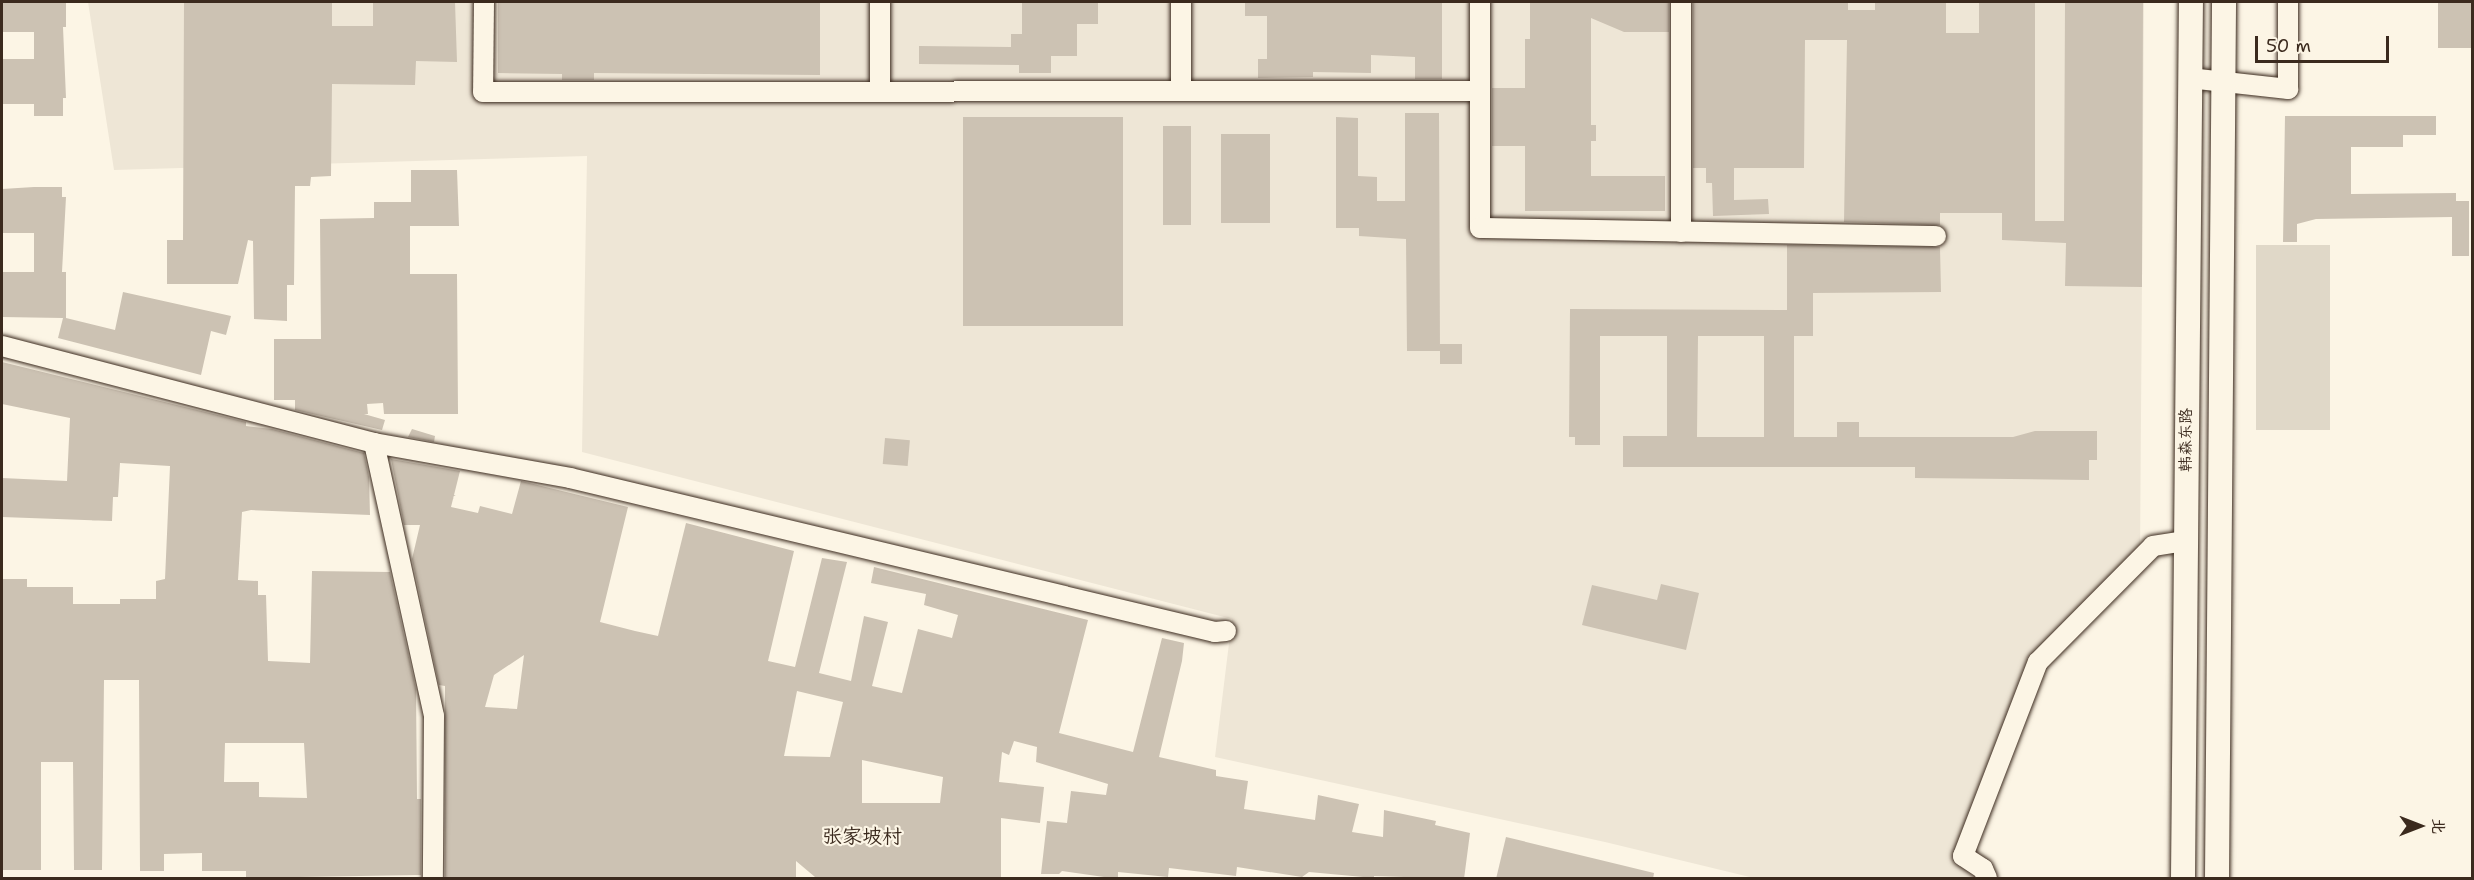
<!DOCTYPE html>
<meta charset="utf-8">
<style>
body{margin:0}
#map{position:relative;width:2474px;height:880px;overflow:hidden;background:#fcf5e5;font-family:"Shantell Sans","LXGW WenKai TC",sans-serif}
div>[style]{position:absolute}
.built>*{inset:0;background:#eee6d6}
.green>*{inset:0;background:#e0d8c8;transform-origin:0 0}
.building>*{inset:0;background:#ccc2b3;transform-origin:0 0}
.roads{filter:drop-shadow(0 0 2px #3b2a1e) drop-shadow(0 0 2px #3b2a1e)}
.minor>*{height:20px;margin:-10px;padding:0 10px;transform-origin:10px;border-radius:10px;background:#fcf5e5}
.major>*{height:24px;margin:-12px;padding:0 12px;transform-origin:12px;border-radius:12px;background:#fcf5e5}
span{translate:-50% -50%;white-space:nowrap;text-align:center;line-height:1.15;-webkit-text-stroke:4.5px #fcf5e5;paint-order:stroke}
.street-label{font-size:16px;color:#3b2a1e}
.quarter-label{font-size:20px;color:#3b2a1e}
.frame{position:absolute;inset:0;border:3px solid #3b2a1e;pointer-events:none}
.north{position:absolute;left:2390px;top:796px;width:60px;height:60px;-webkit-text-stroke:4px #fcf5e5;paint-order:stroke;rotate:90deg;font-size:16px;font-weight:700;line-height:24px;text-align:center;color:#3b2a1e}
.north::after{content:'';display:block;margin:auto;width:21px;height:27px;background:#3b2a1e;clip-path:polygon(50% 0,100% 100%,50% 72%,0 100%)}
.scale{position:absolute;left:2255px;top:36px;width:134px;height:27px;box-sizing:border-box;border:3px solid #3b2a1e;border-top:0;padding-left:8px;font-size:18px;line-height:21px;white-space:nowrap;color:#3b2a1e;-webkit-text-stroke:4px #fcf5e5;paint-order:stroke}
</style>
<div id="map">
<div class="built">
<div style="clip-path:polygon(88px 2px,2144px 2px,2140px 557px,2038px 662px,1963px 856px,1973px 878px,1754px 878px,1605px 842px,1215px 757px,1232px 619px,582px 452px,587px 156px,114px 170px)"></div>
</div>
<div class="green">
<div style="left:2256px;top:245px;width:74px;height:185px"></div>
</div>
<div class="building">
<div style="clip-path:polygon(2px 2px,66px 2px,66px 27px,63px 27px,66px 98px,63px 98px,63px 116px,34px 116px,34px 104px,2px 104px,2px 59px,34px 59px,34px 32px,2px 32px)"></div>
<div style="clip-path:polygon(184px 2px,332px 2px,332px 26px,373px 26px,373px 2px,455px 2px,457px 62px,416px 61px,415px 85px,332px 84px,331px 176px,311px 177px,310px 186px,295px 186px,294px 285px,287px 285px,287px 321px,254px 319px,253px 241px,248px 240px,238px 284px,167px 284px,167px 240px,183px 240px)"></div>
<div style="clip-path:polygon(498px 2px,820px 2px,820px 75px,594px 73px,594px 80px,562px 80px,562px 74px,498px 73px)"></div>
<div style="clip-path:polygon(1022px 2px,1098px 2px,1098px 24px,1077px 24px,1077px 56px,1051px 56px,1051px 73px,1019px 73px,1019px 65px,919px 64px,919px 46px,1011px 47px,1011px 34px,1022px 34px)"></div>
<div style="clip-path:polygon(1245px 2px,1442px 2px,1442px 79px,1415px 79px,1415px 57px,1371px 55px,1371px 73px,1313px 72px,1313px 77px,1258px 78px,1258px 59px,1267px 59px,1267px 16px,1245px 16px)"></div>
<div style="clip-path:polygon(1530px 2px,1669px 2px,1669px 32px,1624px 32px,1591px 18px,1591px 125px,1596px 125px,1596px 141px,1591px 141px,1591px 176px,1665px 176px,1665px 211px,1525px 211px,1525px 146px,1492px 146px,1492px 88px,1525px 88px,1525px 39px,1530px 39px)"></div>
<div style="clip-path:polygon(1693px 2px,1848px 2px,1848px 10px,1875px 10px,1875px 2px,1946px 2px,1946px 33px,1979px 33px,1979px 2px,2035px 2px,2035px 221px,2064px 221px,2065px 2px,2143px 2px,2142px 287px,2065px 286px,2066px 243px,2002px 240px,2002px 213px,1940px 213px,1940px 225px,1844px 222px,1847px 40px,1805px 40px,1804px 168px,1734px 168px,1734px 200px,1768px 199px,1769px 214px,1713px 216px,1712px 183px,1706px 183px,1706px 168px,1693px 168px)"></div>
<div style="left:2438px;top:2px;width:34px;height:46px"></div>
<div style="clip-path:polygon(1405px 113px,1439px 113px,1440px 351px,1407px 351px,1406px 239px,1359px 236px,1359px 228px,1336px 228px,1336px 117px,1358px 118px,1358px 176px,1377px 177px,1377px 201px,1405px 201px)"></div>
<div style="clip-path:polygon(2285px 116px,2436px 116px,2436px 135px,2403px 135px,2403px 147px,2351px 147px,2351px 194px,2456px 193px,2456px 201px,2469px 201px,2469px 256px,2452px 256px,2452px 217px,2316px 219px,2297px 224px,2297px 242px,2283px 242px)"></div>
<div style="left:963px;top:117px;width:160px;height:209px"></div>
<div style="left:1163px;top:126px;width:28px;height:99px"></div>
<div style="left:1221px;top:134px;width:49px;height:89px"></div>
<div style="clip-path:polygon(411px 170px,457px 170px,459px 226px,410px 226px,410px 274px,457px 274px,458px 414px,384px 414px,383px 403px,367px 404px,368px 414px,364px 414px,385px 420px,382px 430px,295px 410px,295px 400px,274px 400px,274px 339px,321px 339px,320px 219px,374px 218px,374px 202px,411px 202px)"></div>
<div style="clip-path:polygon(34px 187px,62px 187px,62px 197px,66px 197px,62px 272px,66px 272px,66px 318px,115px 330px,123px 292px,231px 316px,226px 335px,211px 331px,201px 375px,58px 338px,63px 318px,2px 317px,2px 272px,34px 272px,34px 233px,2px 233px,2px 189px)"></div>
<div style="clip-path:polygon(evenodd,1787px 245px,1940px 247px,1941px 292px,1813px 293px,1813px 336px,1794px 336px,1794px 437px,1837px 437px,1837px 422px,1859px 422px,1859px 437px,2013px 437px,2035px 431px,2097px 431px,2097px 460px,2089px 460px,2089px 480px,1915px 478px,1915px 467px,1623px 467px,1623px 436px,1667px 436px,1667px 336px,1600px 336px,1600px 445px,1575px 445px,1575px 437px,1569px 437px,1570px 309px,1787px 310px,1787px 245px,1698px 336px,1764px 336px,1764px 437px,1697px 437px,1698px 336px)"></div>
<div style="left:1440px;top:344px;width:22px;height:20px"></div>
<div style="clip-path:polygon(evenodd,2px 362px,246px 422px,246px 426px,272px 429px,364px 453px,369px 477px,370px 515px,251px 510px,242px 512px,238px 580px,258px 581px,258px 595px,266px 595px,268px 661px,310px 663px,312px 571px,390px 572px,416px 689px,417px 799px,421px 799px,421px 875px,246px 878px,246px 871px,202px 871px,202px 853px,164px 854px,164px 871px,140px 871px,139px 680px,104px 680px,102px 870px,74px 870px,73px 762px,41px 762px,41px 870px,2px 870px,2px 579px,27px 579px,27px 587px,73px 587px,73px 604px,120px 604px,120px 599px,156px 599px,156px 581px,165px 579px,170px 466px,120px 463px,118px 497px,113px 497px,112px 521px,2px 517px,2px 478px,67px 481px,70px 418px,2px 404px,2px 362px,225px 743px,304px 743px,307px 798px,259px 797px,259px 782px,224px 782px,225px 743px)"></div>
<div style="clip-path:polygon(412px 429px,435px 436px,434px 442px,408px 437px)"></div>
<div style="left:885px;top:438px;width:25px;height:26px;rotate:5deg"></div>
<div style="clip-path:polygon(evenodd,391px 459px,460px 471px,451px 507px,478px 513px,480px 506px,512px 514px,521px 481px,628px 507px,600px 622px,635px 631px,658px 636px,686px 523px,794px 551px,768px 661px,795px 667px,822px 558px,847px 562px,819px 673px,851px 681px,864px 616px,888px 622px,872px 686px,902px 693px,918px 629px,952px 638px,958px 615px,924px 605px,926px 594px,871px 583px,874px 567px,1088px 620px,1059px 733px,1133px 752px,1162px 638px,1184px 643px,1182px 661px,1159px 757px,1216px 770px,1216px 776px,1248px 781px,1244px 809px,1315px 820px,1318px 795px,1359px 804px,1352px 832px,1383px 837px,1384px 810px,1436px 821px,1435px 825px,1470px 833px,1464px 879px,1374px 876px,1374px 878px,1309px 872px,1302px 877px,1237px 867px,1236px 876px,1169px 868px,1168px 877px,1118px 872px,1118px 879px,1062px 871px,1059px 874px,1041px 874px,1047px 821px,1067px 823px,1071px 791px,1106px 795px,1108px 784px,1036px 762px,1037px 747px,1014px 741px,1009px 755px,1002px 752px,999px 782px,1044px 787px,1040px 823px,1001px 818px,1001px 877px,815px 877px,796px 861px,796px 879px,445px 878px,445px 686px,439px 685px,412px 559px,420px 525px,404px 525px,391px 459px,524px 655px,517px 709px,485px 707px,494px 675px,524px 655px,391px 459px,797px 691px,843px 702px,830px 757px,784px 756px,797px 691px,391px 459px,862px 760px,943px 777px,940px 803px,862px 803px,862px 760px)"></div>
<div style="clip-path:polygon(1661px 584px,1699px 593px,1686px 650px,1582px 625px,1592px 585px,1657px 600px)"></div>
<div style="clip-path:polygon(1506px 837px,1654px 873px,1653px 879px,1496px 879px)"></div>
</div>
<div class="roads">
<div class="minor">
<div style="left:484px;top:2px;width:90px;rotate:90.6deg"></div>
<div style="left:483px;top:92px;width:997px;rotate:-0.06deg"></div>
<div style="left:1181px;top:2px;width:89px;rotate:90deg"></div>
<div style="left:1480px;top:2px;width:226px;rotate:90deg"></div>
<div style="left:1480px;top:228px;width:456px;rotate:1deg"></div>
<div style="left:2189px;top:78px;width:100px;rotate:6.3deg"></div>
<div style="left:2288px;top:89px;width:87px;rotate:-90deg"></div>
<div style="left:880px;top:90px;width:88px;rotate:-90deg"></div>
<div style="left:1681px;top:232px;width:230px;rotate:-90deg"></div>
<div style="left:2px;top:346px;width:384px;rotate:14.6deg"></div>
<div style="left:374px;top:443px;width:199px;rotate:10.1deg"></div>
<div style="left:570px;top:478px;width:663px;rotate:13.43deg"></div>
<div style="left:1215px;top:632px;width:11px;rotate:-5deg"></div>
<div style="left:374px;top:443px;width:280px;rotate:77.6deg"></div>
<div style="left:434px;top:716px;width:162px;rotate:90.4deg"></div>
<div style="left:1987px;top:878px;width:10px;rotate:-114deg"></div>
<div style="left:1983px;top:869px;width:24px;rotate:-147deg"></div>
<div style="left:1963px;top:856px;width:208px;rotate:-68.9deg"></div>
<div style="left:2038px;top:662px;width:163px;rotate:-45.2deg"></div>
<div style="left:2153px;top:546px;width:33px;rotate:-9deg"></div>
</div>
<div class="major">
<div style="left:2183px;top:878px;width:876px;rotate:-89.48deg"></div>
<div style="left:2217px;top:878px;width:876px;rotate:-89.54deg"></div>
</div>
</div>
<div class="street-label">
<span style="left:2186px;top:440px;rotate:-90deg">韩森东路</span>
</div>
<div class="quarter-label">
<span style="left:862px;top:836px">张家坡村</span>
</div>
<div class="frame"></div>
<div class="north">北</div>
<div class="scale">50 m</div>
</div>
